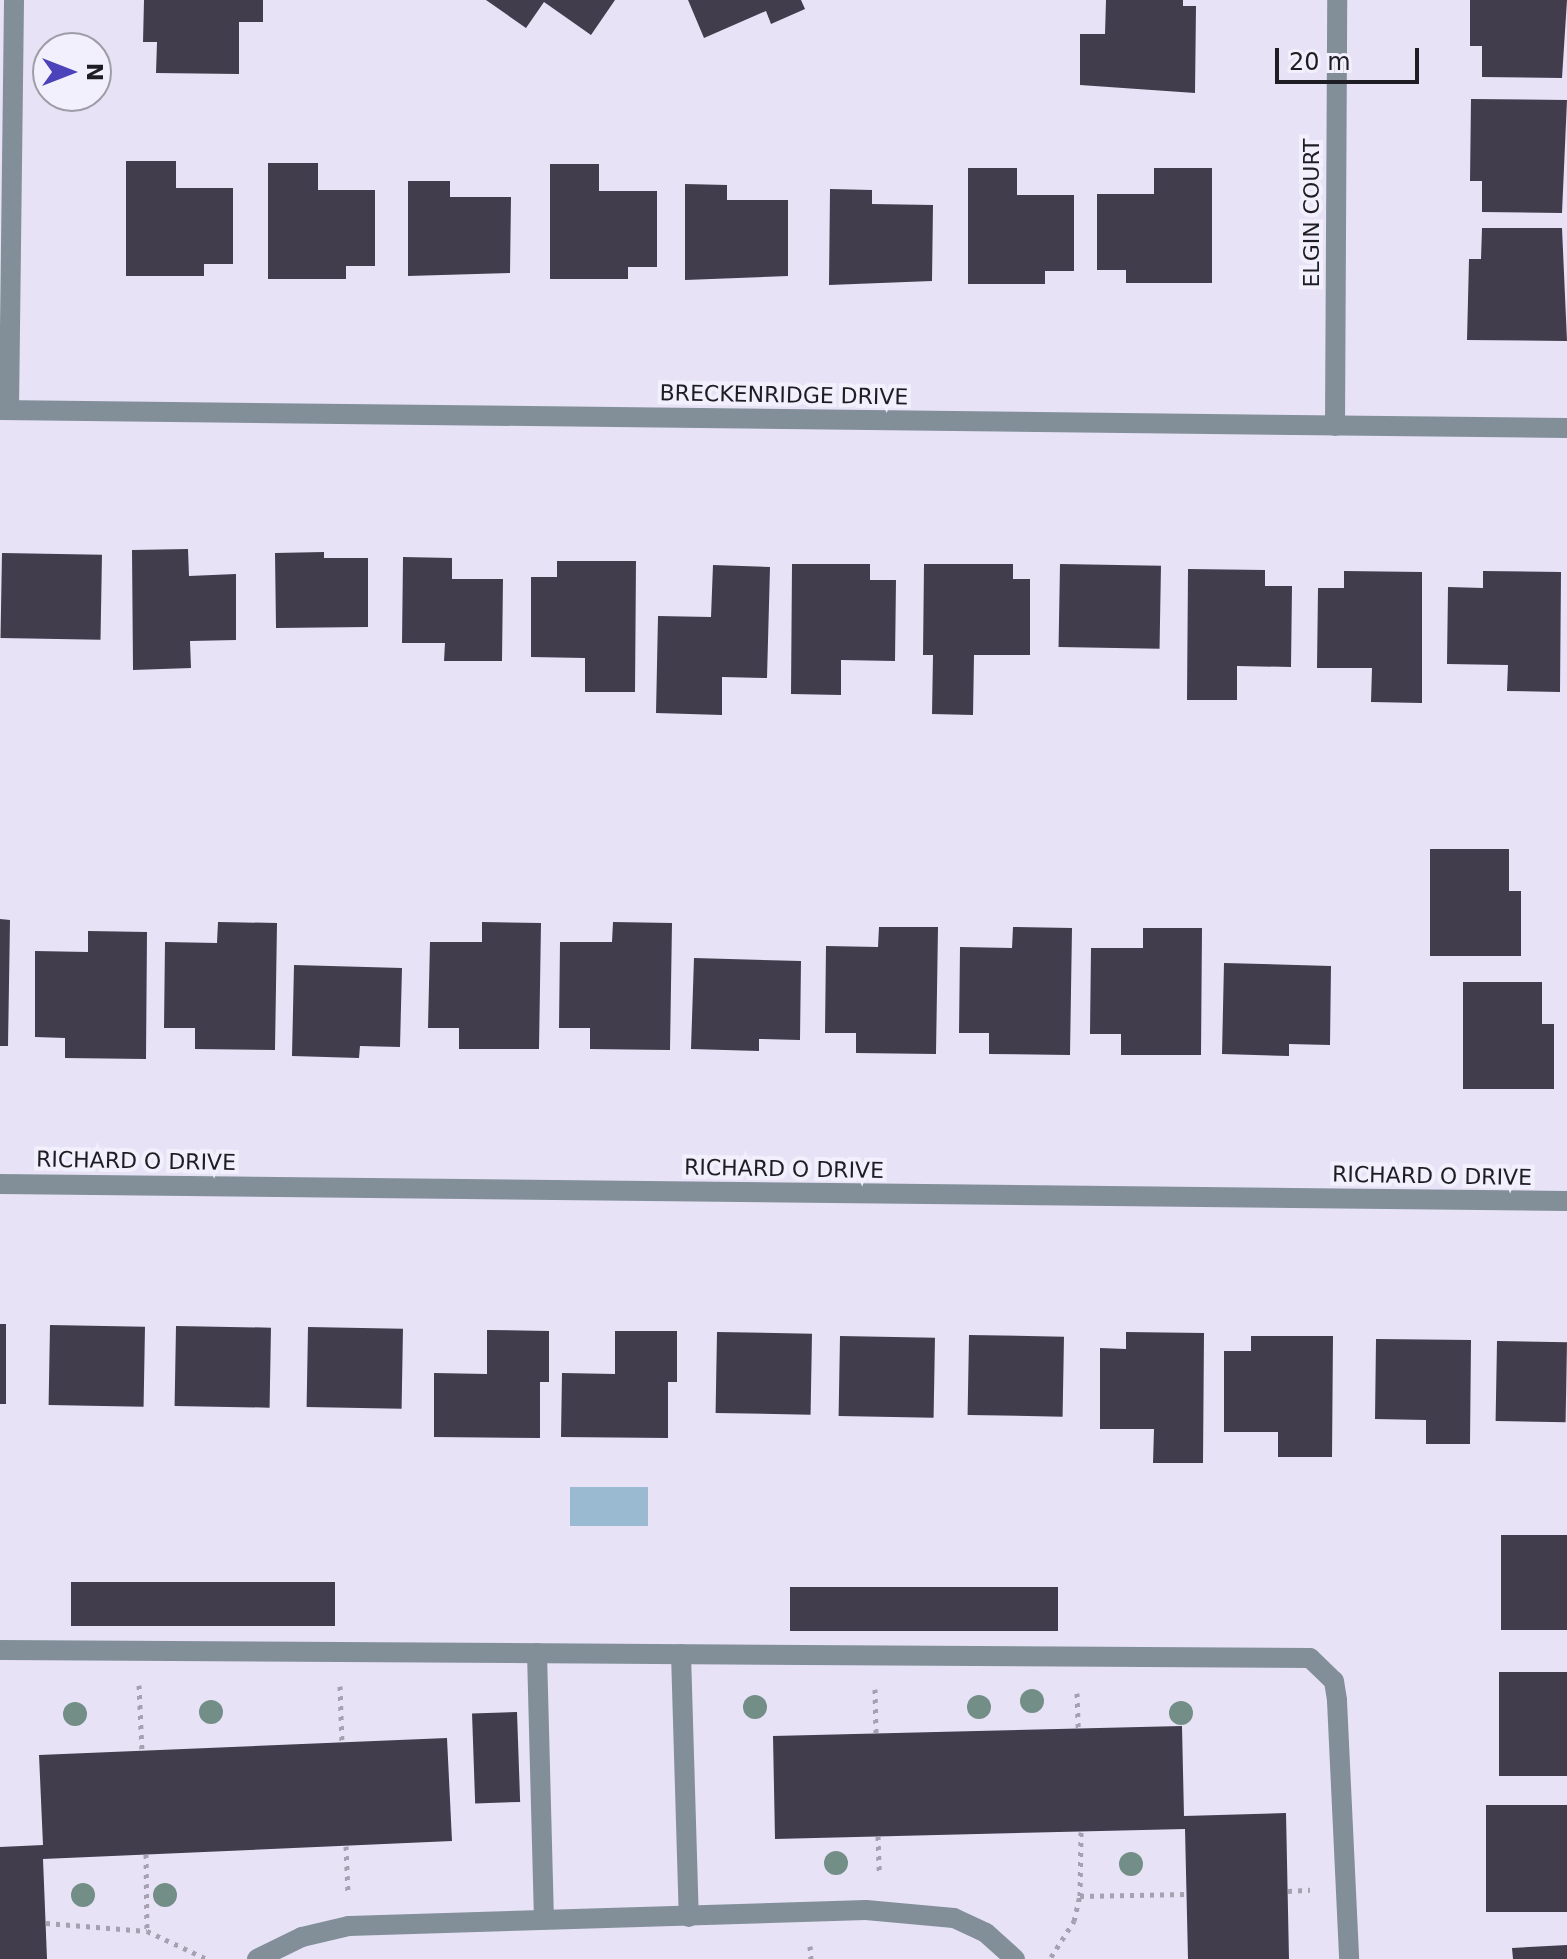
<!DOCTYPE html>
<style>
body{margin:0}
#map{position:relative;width:1567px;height:1959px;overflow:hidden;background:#e7e2f6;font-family:"DejaVu Sans",sans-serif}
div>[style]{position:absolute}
.water>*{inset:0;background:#99bad0;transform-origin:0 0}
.building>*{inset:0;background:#413d4d;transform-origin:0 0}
.path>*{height:5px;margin-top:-2.5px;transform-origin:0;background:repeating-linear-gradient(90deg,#a5a1b0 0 4px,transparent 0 10px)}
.minor>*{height:20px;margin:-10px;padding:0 10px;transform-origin:10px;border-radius:10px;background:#828f99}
.trees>*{width:24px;height:24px;margin:-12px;border-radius:50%;background:#728e87}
span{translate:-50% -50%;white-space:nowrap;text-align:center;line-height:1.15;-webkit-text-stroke:8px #f3f0fd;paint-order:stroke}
.street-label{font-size:22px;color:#1f1d24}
.north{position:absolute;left:32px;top:32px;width:80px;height:80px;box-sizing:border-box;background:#f3f0fd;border:2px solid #9e9ca6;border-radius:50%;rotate:90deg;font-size:22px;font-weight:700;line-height:32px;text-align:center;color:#1f1d24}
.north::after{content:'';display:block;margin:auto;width:28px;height:36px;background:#4c42b9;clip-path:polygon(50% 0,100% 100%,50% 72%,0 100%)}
.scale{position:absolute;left:1275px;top:48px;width:144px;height:36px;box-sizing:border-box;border:4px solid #1f1d24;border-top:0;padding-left:10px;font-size:24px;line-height:28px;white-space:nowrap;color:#1f1d24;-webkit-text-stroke:6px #f3f0fd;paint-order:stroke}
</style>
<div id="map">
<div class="water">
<div style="left:570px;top:1487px;width:78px;height:39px"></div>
</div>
<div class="building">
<div style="clip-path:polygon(144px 0,263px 0,263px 22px,239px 22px,239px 74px,156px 73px,157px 42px,143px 42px)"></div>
<div style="clip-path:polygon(486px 0,615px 0,591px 35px,544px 2px,526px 28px)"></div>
<div style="clip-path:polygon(688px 0,801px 0,805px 9px,771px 24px,766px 11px,704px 38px)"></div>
<div style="clip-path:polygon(1106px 0,1183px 0,1183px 6px,1196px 6px,1195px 93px,1080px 85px,1080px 34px,1105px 34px)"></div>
<div style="clip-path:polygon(1470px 0,1567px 0,1562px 78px,1482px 77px,1482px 46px,1470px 46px)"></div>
<div style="clip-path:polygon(1471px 99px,1567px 100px,1562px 213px,1482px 212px,1482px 181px,1470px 181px)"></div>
<div style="clip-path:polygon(126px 161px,176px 161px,176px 188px,233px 188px,233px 264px,204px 264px,204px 276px,126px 276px)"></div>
<div style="clip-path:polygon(268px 163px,318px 163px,318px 190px,375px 190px,375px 266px,346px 266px,346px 279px,268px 279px)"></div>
<div style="clip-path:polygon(550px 164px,599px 164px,599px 191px,657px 191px,657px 267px,628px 267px,628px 279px,550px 279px)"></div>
<div style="clip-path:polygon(968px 168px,1017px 168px,1017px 195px,1074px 195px,1074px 271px,1045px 271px,1045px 284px,968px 284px)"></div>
<div style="clip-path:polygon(1154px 168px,1212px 168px,1212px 283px,1126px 283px,1126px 270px,1097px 270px,1097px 194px,1154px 194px)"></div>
<div style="clip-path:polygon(408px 181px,450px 181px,450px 197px,511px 197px,510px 273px,408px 276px)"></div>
<div style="clip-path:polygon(685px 184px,727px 185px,727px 200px,788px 200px,788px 276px,685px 280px)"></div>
<div style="clip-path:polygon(830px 189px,872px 190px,872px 204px,933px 205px,932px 281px,829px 285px)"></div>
<div style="clip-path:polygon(1482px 228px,1562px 228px,1567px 341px,1467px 340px,1469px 259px,1481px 259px)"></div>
<div style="clip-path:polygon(188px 549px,189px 576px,236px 574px,236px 640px,190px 641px,191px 668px,133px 670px,132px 550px)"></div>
<div style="clip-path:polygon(324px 552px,324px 558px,368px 558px,368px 627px,276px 628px,275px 553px)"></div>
<div style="left:2px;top:553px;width:100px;height:85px;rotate:1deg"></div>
<div style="clip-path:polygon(403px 557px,452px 558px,452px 579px,503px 579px,502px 661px,444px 661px,445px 643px,402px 643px)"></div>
<div style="clip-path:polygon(557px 561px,636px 561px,635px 692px,585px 692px,585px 658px,531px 657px,531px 577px,557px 577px)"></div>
<div style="clip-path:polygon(792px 564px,870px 564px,870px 580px,896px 580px,895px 661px,841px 660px,841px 695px,791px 694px)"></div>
<div style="clip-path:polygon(924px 564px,1013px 564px,1013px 579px,1030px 579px,1030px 655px,974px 655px,973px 715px,932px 714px,933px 655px,923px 655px)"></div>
<div style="left:1060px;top:564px;width:101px;height:83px;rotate:1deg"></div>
<div style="clip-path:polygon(713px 565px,770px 567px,767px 678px,722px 677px,722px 715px,656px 713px,658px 616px,711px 617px)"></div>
<div style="clip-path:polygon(1188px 569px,1265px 570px,1265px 586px,1292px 586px,1291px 667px,1237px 666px,1237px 700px,1187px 700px)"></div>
<div style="clip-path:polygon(1344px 571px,1422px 572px,1422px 703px,1371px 702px,1372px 668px,1317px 668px,1318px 588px,1344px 588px)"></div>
<div style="clip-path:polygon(1483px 571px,1561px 572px,1560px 692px,1507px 691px,1508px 665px,1447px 664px,1448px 587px,1483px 588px)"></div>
<div style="clip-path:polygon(1430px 849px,1509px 849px,1509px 891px,1521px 891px,1521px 956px,1430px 956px)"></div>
<div style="clip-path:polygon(0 919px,10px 920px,8px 1046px,0 1046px)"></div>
<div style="clip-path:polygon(218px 922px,277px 923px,275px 1050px,195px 1049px,195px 1028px,164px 1028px,165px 942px,217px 943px)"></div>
<div style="clip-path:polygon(482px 922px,541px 923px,539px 1049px,459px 1049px,459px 1028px,428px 1028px,430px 942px,482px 942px)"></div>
<div style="clip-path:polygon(613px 922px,672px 923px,670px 1050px,590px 1049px,590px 1028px,559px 1028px,560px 942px,612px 942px)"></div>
<div style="clip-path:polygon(879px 927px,938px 927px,936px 1054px,856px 1053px,856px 1033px,825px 1033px,826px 946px,878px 947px)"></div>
<div style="clip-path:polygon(1013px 927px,1072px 928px,1070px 1055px,989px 1054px,989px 1033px,959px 1033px,960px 947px,1012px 948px)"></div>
<div style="clip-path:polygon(1143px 928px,1202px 928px,1201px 1055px,1121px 1055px,1121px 1034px,1090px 1034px,1091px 948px,1143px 948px)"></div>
<div style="clip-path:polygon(88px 931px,147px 932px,146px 1059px,65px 1058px,65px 1038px,35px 1037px,35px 951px,88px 952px)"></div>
<div style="clip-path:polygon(694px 958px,801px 961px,800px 1040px,759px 1039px,759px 1051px,691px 1049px)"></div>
<div style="clip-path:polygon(1224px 963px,1331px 966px,1330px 1045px,1289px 1044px,1289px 1056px,1222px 1054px)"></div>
<div style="clip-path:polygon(294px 965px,402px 968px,400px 1047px,360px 1046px,359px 1058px,292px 1056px)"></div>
<div style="clip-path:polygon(1463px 982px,1542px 982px,1542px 1024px,1554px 1024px,1554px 1089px,1463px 1089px)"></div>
<div style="left:0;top:1324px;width:6px;height:80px"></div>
<div style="left:50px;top:1325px;width:95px;height:80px;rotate:1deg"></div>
<div style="left:176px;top:1326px;width:95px;height:80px;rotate:1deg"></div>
<div style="left:308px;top:1327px;width:95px;height:80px;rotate:1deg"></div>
<div style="clip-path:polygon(487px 1330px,549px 1331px,549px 1382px,540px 1382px,540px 1438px,434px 1437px,434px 1373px,487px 1374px)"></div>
<div style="clip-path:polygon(615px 1331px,677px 1331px,677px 1382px,668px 1382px,668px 1438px,561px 1437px,562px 1373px,615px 1374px)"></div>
<div style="left:717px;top:1332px;width:95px;height:81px;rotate:1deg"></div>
<div style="clip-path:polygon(1126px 1332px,1204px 1333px,1203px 1463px,1153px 1463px,1154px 1429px,1100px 1429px,1100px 1348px,1126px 1349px)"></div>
<div style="left:969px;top:1335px;width:95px;height:80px;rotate:1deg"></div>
<div style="left:840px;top:1336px;width:95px;height:80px;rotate:1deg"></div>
<div style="clip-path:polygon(1251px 1336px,1333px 1336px,1332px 1457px,1278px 1457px,1278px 1432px,1224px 1432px,1224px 1351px,1251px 1351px)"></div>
<div style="clip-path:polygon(1376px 1339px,1471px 1340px,1470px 1444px,1426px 1444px,1426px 1420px,1375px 1419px)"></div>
<div style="left:1497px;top:1341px;width:70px;height:80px;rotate:1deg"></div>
<div style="left:1567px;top:1535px;width:95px;height:66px;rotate:90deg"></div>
<div style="left:71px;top:1582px;width:264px;height:44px"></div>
<div style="left:790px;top:1587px;width:268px;height:44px"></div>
<div style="left:1567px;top:1672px;width:104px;height:68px;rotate:90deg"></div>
<div style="left:517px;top:1712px;width:90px;height:45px;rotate:88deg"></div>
<div style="clip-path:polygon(1182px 1726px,1184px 1816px,1286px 1813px,1289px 1959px,1188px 1959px,1185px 1829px,775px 1839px,773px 1736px)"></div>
<div style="clip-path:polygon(447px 1738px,452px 1841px,43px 1859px,47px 1959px,0 1959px,0 1847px,43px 1845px,39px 1755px)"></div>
<div style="left:1567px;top:1805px;width:107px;height:81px;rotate:90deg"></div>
<div style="clip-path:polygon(1567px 1945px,1567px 1959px,1513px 1959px,1512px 1948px)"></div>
</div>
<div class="path">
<div style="left:139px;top:1685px;width:66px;rotate:87.4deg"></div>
<div style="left:340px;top:1686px;width:56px;rotate:88deg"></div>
<div style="left:875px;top:1689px;width:44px;rotate:88.7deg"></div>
<div style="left:1077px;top:1693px;width:35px;rotate:88deg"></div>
<div style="left:878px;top:1836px;width:38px;rotate:88deg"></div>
<div style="left:346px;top:1846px;width:47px;rotate:87.6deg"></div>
<div style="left:146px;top:1854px;width:77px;rotate:89.3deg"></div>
<div style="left:1288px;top:1891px;width:22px;rotate:-3deg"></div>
<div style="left:1080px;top:1896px;width:107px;rotate:-1.1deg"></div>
<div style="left:46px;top:1923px;width:101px;rotate:4.5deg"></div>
<div style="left:147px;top:1931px;width:66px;rotate:25deg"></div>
<div style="left:810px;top:1946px;width:13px;rotate:86deg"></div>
<div style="left:1051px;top:1957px;width:43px;rotate:-57.4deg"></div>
<div style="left:1074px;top:1921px;width:26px;rotate:-77deg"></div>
<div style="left:1080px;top:1896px;width:64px;rotate:-89.1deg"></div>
</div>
<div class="minor">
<div style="left:0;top:410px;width:1567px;rotate:0.66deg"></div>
<div style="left:9px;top:410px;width:410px;rotate:-89.3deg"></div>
<div style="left:1335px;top:426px;width:426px;rotate:-89.7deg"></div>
<div style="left:0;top:1184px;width:1567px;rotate:0.62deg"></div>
<div style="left:0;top:1650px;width:1310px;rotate:0.35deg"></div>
<div style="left:1310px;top:1658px;width:33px;rotate:44deg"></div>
<div style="left:1334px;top:1681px;width:20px;rotate:81deg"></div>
<div style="left:1337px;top:1701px;width:258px;rotate:87.3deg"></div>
<div style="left:537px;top:1653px;width:266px;rotate:88.5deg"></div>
<div style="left:681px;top:1654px;width:263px;rotate:88.3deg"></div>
<div style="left:257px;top:1959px;width:50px;rotate:-26.1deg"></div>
<div style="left:302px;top:1937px;width:48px;rotate:-13.2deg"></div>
<div style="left:349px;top:1926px;width:517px;rotate:-1.77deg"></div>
<div style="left:866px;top:1910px;width:88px;rotate:5.2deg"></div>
<div style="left:954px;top:1918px;width:35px;rotate:25deg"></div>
<div style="left:986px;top:1933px;width:39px;rotate:42deg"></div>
</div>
<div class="trees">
<div style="left:1032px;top:1701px"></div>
<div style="left:755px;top:1707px"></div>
<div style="left:979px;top:1707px"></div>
<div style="left:211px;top:1712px"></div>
<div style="left:1181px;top:1713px"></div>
<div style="left:75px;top:1714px"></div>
<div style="left:836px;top:1863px"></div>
<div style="left:1131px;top:1864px"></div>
<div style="left:83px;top:1895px"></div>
<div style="left:165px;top:1895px"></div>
</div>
<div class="street-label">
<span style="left:1312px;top:213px;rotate:-90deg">ELGIN COURT</span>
<span style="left:784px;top:395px;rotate:1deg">BRECKENRIDGE DRIVE</span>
<span style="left:136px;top:1161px;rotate:1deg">RICHARD O DRIVE</span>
<span style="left:784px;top:1169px;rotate:1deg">RICHARD O DRIVE</span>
<span style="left:1432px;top:1176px;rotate:1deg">RICHARD O DRIVE</span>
</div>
<div class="north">N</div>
<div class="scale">20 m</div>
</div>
